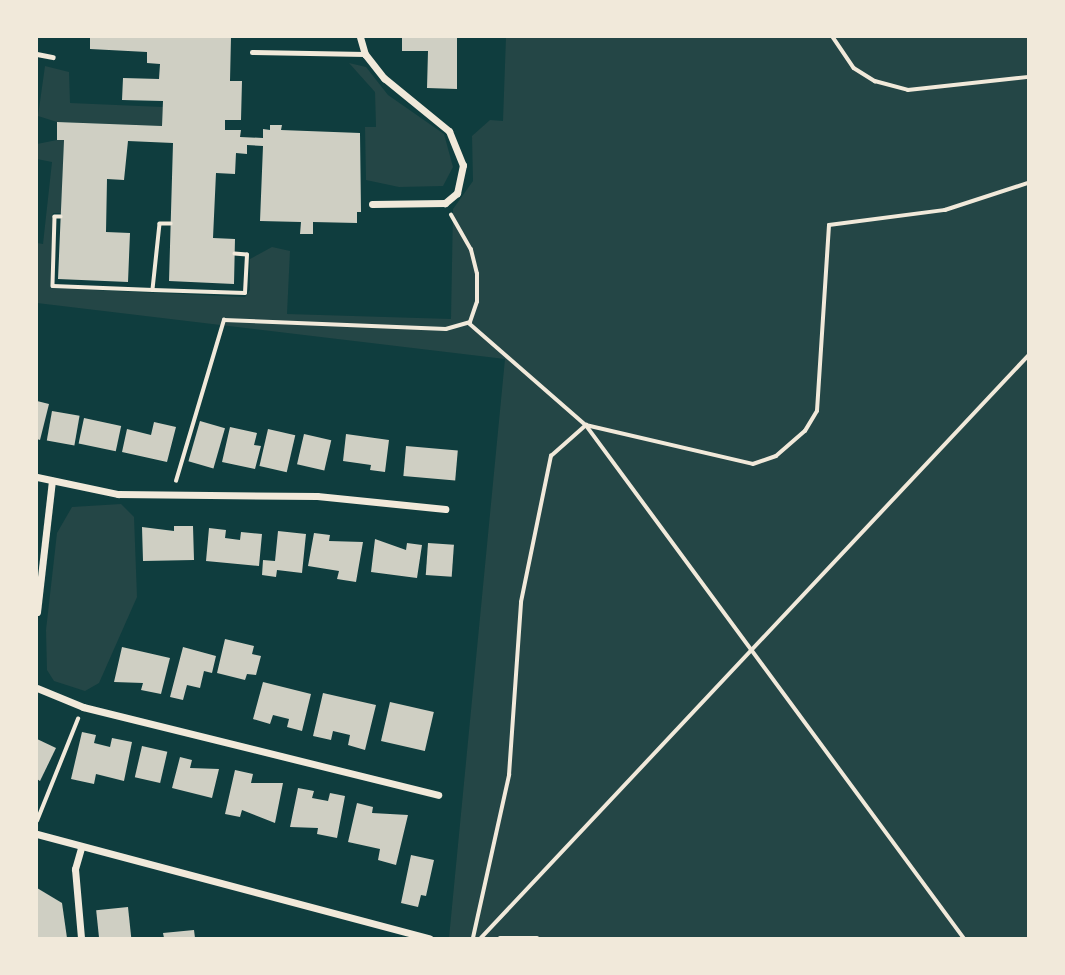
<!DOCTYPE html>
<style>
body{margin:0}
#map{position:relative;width:1065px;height:975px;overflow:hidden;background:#0f3d3e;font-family:"Exo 2",sans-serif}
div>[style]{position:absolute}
.green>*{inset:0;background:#244646}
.building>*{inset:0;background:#cfcfc3;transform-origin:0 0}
.path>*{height:3.5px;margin:-1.75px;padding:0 1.75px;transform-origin:1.75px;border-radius:1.75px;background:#f1e9da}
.service>*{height:4.5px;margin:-2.25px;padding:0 2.25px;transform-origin:2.25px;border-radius:2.25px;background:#f1e9da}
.minor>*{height:7px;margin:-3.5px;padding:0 3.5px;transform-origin:3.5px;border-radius:3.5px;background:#f1e9da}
span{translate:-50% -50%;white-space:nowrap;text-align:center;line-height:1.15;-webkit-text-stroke:5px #f1e9da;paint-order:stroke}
.frame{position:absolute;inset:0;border:38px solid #f1e9da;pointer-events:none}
</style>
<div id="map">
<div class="green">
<div style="clip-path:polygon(506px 37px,1028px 37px,1028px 938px,449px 938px,505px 359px,37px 303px,37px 243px,43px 244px,52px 162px,37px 159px,37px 144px,57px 140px,64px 140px,61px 213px,53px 213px,50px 288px,245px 297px,250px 290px,250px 259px,272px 247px,290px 251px,287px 314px,451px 319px,453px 209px,473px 181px,472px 136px,490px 120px,503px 121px)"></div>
<div style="clip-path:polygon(349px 63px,366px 67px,388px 95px,444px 134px,453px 167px,443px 186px,399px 187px,366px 180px,365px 127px,376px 127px,375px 92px)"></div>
<div style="clip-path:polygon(45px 66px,69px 72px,70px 103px,163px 107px,162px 126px,57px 122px,38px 116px)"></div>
<div style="clip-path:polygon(121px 504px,134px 517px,137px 597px,99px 683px,85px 691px,54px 681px,47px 670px,46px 630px,57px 533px,72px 507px)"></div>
</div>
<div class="building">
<div style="clip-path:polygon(90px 37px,231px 37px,230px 81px,242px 81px,241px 120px,225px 120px,225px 130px,241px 130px,240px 137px,263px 138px,263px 129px,270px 130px,270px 125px,282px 125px,281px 130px,360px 133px,361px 212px,357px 212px,357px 223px,313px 222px,313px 234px,300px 234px,301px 222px,260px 221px,263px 146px,247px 145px,247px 154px,236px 153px,235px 174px,216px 173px,213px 238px,235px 239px,234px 284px,169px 281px,173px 143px,128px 141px,124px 180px,107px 179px,106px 232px,130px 233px,128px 282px,58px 279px,64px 140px,57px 140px,57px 122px,162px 126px,163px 101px,122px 100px,123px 78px,159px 79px,160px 64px,147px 63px,147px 52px,90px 49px)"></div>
<div style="clip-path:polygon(402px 37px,457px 37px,457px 89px,427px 88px,428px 51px,402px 51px)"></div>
<div style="clip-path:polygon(37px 401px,49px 404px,40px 440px,37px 439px)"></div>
<div style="left:52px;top:411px;width:28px;height:30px;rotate:10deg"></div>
<div style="left:84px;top:418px;width:38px;height:26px;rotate:12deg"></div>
<div style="left:200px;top:421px;width:26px;height:42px;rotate:16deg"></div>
<div style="clip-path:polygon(154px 422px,176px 427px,167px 462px,122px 452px,127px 429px,151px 435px)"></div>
<div style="clip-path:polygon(230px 427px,257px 433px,254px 445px,261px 446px,255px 469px,222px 462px)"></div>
<div style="left:268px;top:429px;width:28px;height:38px;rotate:13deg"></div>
<div style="left:304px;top:434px;width:28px;height:31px;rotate:13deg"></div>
<div style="clip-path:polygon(346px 434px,389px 440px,385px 472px,370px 470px,371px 465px,343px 461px)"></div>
<div style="left:406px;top:446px;width:52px;height:30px;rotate:5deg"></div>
<div style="clip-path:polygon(174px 526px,193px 526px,194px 560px,143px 561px,142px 527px,174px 531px)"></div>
<div style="clip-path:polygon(209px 528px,226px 530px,225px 538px,240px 540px,241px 532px,262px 534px,259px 566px,206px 561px)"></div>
<div style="clip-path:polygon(278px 531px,306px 534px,302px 573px,277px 570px,276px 577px,262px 575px,263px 560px,275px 561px)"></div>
<div style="clip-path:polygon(314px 533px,330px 535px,329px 541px,363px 542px,356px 582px,337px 579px,339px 571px,308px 566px)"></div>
<div style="clip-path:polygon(375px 539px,406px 550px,407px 543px,422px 545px,417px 578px,371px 572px)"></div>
<div style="left:428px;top:543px;width:26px;height:32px;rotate:4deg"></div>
<div style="clip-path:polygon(225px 639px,254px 646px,252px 654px,261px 656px,256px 675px,247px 674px,245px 680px,217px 673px)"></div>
<div style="clip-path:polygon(122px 647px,170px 658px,161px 694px,141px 690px,143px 683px,114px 682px)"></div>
<div style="clip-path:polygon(183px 647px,216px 656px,212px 673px,204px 671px,200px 688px,187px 685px,183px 700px,170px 697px)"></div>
<div style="clip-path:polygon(263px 682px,311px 694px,302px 731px,287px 727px,289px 719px,273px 715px,270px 724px,253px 719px)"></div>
<div style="clip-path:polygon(323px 693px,376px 705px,365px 750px,348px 745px,350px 735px,333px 731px,331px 740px,313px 736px)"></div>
<div style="left:390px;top:702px;width:45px;height:40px;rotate:13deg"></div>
<div style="clip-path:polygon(82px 732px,96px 735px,94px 743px,110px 747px,112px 738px,132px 742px,124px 781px,96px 774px,94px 784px,71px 779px)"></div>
<div style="clip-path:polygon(37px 739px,56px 748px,40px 781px,37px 779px)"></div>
<div style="left:142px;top:746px;width:26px;height:32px;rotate:13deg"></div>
<div style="clip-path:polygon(180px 757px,192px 760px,190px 768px,219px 769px,212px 798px,172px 788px)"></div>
<div style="clip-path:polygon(235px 770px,253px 774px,251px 783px,283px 783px,275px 823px,242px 810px,240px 817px,225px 814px)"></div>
<div style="clip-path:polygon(298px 788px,314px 791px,312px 798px,328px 801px,330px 793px,345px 796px,337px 838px,317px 834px,318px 828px,290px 827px)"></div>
<div style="clip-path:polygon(357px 803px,373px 807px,372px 813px,408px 815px,396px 865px,378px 860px,380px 849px,348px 842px)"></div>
<div style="clip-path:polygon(411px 855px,434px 860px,426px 896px,421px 895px,418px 907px,401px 903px)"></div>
<div style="clip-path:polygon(37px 888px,62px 903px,67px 938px,37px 938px)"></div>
<div style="left:128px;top:907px;width:31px;height:32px;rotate:84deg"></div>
<div style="clip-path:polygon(194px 930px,195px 938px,164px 938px,163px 933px)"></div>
</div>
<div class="path">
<div style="left:833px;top:37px;width:37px;rotate:56deg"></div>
<div style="left:854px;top:68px;width:25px;rotate:32deg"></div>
<div style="left:875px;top:81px;width:34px;rotate:15deg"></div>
<div style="left:908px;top:90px;width:121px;rotate:-6.2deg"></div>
<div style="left:61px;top:217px;width:6px;rotate:180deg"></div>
<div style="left:55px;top:217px;width:69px;rotate:91.7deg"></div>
<div style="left:53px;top:286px;width:100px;rotate:2.3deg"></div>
<div style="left:171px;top:224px;width:11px;rotate:180deg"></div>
<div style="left:160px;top:224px;width:66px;rotate:96.1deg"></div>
<div style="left:153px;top:290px;width:92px;rotate:1.9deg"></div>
<div style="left:245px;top:293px;width:38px;rotate:-87deg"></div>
<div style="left:247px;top:255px;width:12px;rotate:-175deg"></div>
<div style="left:469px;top:323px;width:155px;rotate:41.1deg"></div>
<div style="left:586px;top:425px;width:637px;rotate:53.62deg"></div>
<div style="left:176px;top:481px;width:168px;rotate:-73.4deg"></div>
<div style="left:224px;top:320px;width:222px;rotate:2.3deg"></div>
<div style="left:446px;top:329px;width:25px;rotate:-16deg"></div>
<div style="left:470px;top:322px;width:21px;rotate:-71deg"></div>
<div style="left:477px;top:302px;width:28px;rotate:-90deg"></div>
<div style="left:477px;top:274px;width:25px;rotate:-104deg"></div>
<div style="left:471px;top:250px;width:40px;rotate:-119.7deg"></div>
<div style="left:37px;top:821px;width:110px;rotate:-68.1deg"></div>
<div style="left:473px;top:938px;width:167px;rotate:-77.5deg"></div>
<div style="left:509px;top:775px;width:173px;rotate:-86deg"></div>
<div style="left:521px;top:602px;width:149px;rotate:-78.4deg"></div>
<div style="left:551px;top:456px;width:47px;rotate:-41.5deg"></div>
<div style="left:586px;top:425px;width:171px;rotate:13.1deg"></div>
<div style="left:753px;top:464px;width:24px;rotate:-19deg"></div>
<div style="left:776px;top:456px;width:38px;rotate:-41deg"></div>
<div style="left:805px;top:431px;width:23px;rotate:-59deg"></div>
<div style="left:817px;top:411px;width:186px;rotate:-86.3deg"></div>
<div style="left:829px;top:225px;width:117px;rotate:-7.4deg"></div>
<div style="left:945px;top:210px;width:87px;rotate:-18deg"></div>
<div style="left:481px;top:938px;width:799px;rotate:-46.78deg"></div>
<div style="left:500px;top:938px;width:37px"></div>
</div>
<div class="service">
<div style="left:252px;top:52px;width:113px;rotate:1deg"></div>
<div style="left:37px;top:54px;width:16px;rotate:11deg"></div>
</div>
<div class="minor">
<div style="left:360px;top:37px;width:18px;rotate:74deg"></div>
<div style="left:365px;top:54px;width:31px;rotate:52deg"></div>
<div style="left:384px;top:78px;width:84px;rotate:39.2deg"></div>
<div style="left:449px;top:131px;width:37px;rotate:68deg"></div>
<div style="left:463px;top:165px;width:29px;rotate:102deg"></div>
<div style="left:457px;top:193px;width:16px;rotate:140deg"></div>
<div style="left:445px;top:203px;width:73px;rotate:179.2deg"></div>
<div style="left:37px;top:477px;width:83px;rotate:11.9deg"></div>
<div style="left:118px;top:494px;width:199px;rotate:0.6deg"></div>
<div style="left:317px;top:496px;width:129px;rotate:5.8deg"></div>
<div style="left:37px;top:612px;width:132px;rotate:-83.5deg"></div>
<div style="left:37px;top:688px;width:50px;rotate:22.4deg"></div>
<div style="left:83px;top:707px;width:366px;rotate:13.9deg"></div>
<div style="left:37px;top:834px;width:406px;rotate:14.9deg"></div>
<div style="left:81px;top:848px;width:22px;rotate:106deg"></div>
<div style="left:75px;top:869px;width:69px;rotate:85deg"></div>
</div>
<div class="frame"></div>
</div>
